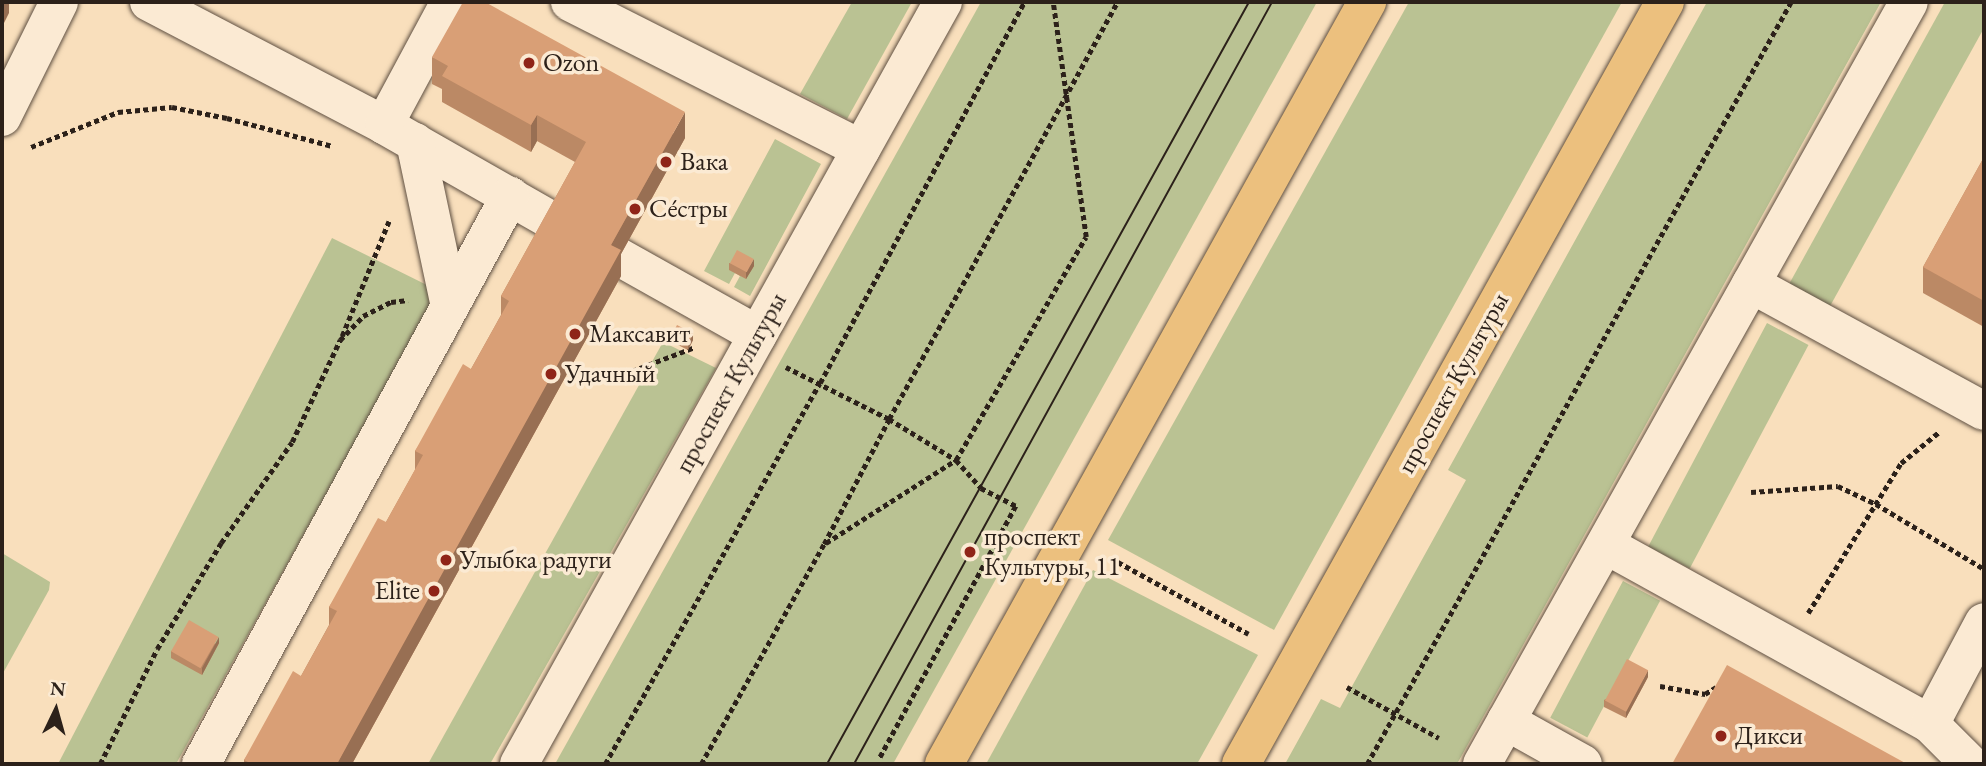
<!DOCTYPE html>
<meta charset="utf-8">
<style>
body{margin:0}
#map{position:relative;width:1986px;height:766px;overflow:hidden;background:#f9dfbc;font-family:"EB Garamond",serif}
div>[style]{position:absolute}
.green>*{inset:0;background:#bac293;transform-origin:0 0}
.path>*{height:4.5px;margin-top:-2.25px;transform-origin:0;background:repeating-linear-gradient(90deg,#2c211a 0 5px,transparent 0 8.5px)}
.roads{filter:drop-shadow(0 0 2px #5f5042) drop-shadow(0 0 2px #5f5042)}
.minor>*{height:38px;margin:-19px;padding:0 19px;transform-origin:19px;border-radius:19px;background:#fbead3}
.major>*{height:38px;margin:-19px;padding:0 19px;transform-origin:19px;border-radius:19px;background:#ecc07e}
.tram>*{height:2px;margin:-1px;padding:0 1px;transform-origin:1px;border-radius:1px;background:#2c211a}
.wall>*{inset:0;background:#bb8965}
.shaded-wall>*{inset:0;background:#986f53}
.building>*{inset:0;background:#d99f76;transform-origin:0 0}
.dots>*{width:19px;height:19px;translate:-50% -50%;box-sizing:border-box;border:4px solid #fbead3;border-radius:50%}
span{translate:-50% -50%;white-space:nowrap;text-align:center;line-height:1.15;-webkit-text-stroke:7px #fbead3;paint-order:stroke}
.poi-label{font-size:26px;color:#2c211a}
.left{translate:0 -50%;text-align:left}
.right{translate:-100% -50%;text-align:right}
.street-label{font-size:26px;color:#2c211a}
.frame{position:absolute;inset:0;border:4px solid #2c211a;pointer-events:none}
.north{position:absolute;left:21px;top:675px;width:70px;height:70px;-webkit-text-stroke:5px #fbead3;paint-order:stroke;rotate:5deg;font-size:19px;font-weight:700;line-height:28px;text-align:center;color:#2c211a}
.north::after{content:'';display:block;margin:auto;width:24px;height:32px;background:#2c211a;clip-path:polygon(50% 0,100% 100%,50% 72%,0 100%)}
</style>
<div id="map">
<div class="green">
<div style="clip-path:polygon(852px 2px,912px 2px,847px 119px,800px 94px)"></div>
<div style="clip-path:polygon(981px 2px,1317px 2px,893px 764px,555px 764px)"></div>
<div style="clip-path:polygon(1409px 2px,1622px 2px,1274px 630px,1108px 540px)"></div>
<div style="clip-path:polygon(1707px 2px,1881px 2px,1457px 764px,1285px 764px,1321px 699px,1340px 708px,1466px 480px,1448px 470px)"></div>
<div style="clip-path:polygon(1945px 2px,1984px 2px,1984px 28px,1829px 308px,1788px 286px)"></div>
<div style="clip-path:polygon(775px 139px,821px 164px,750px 296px,734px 287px,740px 276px,730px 270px,735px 273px,729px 284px,704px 271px)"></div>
<div style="clip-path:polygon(332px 238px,439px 291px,176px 764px,58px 764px)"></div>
<div style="left:1767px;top:323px;width:47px;height:253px;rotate:28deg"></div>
<div style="clip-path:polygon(663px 342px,716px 368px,490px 764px,428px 764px)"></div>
<div style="clip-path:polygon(2px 553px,50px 582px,49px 590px,2px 675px)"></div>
<div style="clip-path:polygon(1093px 570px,1258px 655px,1197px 764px,986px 764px)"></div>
<div style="left:1623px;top:581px;width:42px;height:155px;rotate:28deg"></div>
</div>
<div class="path">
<div style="left:31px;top:147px;width:94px;rotate:-21.9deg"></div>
<div style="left:118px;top:112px;width:54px;rotate:-5.3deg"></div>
<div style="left:172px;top:107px;width:56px;rotate:11.3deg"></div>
<div style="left:227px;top:118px;width:109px;rotate:14.9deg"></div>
<div style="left:342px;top:336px;width:124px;rotate:-67.8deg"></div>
<div style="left:786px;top:367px;width:115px;rotate:26.8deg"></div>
<div style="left:889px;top:419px;width:79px;rotate:31.5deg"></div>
<div style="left:956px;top:460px;width:38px;rotate:48deg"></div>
<div style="left:981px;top:488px;width:39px;rotate:27deg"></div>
<div style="left:1016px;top:506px;width:286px;rotate:118.4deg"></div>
<div style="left:624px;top:374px;width:76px;rotate:-20.8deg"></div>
<div style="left:1751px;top:492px;width:87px;rotate:-3.9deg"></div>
<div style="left:1838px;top:486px;width:42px;rotate:25.3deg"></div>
<div style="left:1876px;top:504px;width:126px;rotate:31deg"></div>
<div style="left:826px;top:543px;width:154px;rotate:-32.6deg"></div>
<div style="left:956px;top:460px;width:258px;rotate:-59.8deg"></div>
<div style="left:1086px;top:237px;width:237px;rotate:-98deg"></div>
<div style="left:1118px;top:562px;width:149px;rotate:28.8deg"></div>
<div style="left:1808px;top:613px;width:176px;rotate:-58.2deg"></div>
<div style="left:1901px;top:463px;width:49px;rotate:-39.2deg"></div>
<div style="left:1660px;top:686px;width:46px;rotate:10.1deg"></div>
<div style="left:1705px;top:694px;width:13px;rotate:-32deg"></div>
<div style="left:1347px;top:687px;width:105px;rotate:29deg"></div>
<div style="left:100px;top:764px;width:128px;rotate:-63.6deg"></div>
<div style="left:157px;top:649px;width:124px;rotate:-58.9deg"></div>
<div style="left:221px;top:543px;width:123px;rotate:-54.9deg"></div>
<div style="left:292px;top:442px;width:113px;rotate:-64.8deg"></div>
<div style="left:340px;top:340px;width:33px;rotate:-46deg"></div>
<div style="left:363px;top:316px;width:31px;rotate:-27deg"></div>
<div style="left:391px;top:302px;width:17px;rotate:-7deg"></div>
<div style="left:605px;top:764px;width:437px;rotate:-60.6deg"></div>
<div style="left:820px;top:383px;width:432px;rotate:-61.8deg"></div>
<div style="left:701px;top:764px;width:252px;rotate:-60.8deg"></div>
<div style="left:824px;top:544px;width:141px;rotate:-62.5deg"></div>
<div style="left:889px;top:419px;width:475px;rotate:-61.3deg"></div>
<div style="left:1367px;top:764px;width:872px;rotate:-60.91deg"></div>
</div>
<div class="roads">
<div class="minor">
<div style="left:149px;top:2px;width:265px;rotate:27.6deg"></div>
<div style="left:384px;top:125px;width:198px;rotate:29.7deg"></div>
<div style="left:570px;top:2px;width:326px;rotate:26.8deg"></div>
<div style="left:2px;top:117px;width:128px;rotate:-63.6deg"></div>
<div style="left:384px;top:125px;width:140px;rotate:-61.8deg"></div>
<div style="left:415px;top:142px;width:168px;rotate:78deg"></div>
<div style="left:619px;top:257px;width:159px;rotate:29.3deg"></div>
<div style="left:1751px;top:284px;width:265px;rotate:28.6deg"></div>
<div style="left:1606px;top:545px;width:370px;rotate:28.9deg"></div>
<div style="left:1930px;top:724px;width:57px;rotate:45deg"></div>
<div style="left:1506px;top:721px;width:88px;rotate:29.2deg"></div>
<div style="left:1930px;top:724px;width:115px;rotate:-62.1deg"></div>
<div style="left:201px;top:764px;width:647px;rotate:-61.45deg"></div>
<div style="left:519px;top:764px;width:872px;rotate:-60.91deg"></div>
<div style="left:1482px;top:764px;width:873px;rotate:-60.74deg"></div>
</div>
<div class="major">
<div style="left:944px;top:764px;width:872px;rotate:-60.96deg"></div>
<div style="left:1241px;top:764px;width:872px;rotate:-60.91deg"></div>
</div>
</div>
<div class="tram">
<div style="left:827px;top:764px;width:871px;rotate:-61.02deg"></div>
<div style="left:854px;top:764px;width:869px;rotate:-61.25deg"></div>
</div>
<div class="wall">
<div style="clip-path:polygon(432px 57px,685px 138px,621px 254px,621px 276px,352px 764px,244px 764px,244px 760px,301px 676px,329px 625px,329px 607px,386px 522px,415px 470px,415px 451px,471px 369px,501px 315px,501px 296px,575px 162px,537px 141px,531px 152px,442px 102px,442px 89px,432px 84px)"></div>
<div style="clip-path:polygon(1984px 157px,1984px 327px,1923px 293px,1923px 267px)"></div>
<div style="clip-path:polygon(729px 263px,754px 266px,746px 279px,729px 270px)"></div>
<div style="clip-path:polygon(672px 335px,693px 340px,688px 350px,672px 342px)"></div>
<div style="clip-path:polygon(219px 643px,202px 675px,171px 658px,171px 651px)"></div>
<div style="clip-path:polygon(1648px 677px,1626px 718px,1604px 707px,1604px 700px)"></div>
</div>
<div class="shaded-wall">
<div style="clip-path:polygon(2px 2px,9px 2px,9px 13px,2px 27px)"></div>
<div style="clip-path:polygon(685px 112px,685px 138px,621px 254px,621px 276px,352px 764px,337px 764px,611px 245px)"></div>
<div style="clip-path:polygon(537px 115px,537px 141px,531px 152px,531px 125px)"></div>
<div style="clip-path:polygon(754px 259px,754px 266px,746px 279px,746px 272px)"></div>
<div style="clip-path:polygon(693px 333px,693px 340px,688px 350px,688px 343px)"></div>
<div style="clip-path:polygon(219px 637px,219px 643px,202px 675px,202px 668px)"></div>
<div style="clip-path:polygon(1648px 670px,1648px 677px,1626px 718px,1626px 711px)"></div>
</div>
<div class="building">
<div style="clip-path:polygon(463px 2px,485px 2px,685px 112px,611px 245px,621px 250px,337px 764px,252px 764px,244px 760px,293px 671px,301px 676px,337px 611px,329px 607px,378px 518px,386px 522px,423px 455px,415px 451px,463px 364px,471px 369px,509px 301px,501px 296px,586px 142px,537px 115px,531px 125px,442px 76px,448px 66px,432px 57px)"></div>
<div style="clip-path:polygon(1984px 157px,1984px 301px,1923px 267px)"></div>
<div style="left:737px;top:250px;width:19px;height:15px;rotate:28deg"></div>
<div style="left:677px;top:325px;width:18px;height:11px;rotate:27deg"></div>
<div style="left:189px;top:620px;width:34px;height:36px;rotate:30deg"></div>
<div style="left:1627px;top:659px;width:24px;height:47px;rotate:28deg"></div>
<div style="clip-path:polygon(1727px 665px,1907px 764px,1672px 764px)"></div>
</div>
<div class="dots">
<div style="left:529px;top:63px;background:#8f2418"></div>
<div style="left:666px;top:162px;background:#8f2418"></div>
<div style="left:635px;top:209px;background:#8f2418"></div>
<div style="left:575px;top:334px;background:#8f2418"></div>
<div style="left:551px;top:374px;background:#8f2418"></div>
<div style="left:970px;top:552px;background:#8f2418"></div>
<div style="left:446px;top:560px;background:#8f2418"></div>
<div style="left:434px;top:591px;background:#8f2418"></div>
<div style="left:1721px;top:736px;background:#8f2418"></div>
</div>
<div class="poi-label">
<span class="left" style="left:543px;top:63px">Ozon</span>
<span class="left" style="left:680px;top:162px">Вака</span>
<span class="left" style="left:649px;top:209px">Се́стры</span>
<span class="left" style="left:589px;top:334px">Максавит</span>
<span class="left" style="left:565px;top:374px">Удачный</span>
<span class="left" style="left:984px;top:552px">проспект<br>Культуры, 11</span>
<span class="left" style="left:460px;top:560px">Улыбка радуги</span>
<span class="right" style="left:420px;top:591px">Elite</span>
<span class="left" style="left:1735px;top:736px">Дикси</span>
</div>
<div class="street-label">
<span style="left:731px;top:383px;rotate:-61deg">проспект Культуры</span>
<span style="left:1453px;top:383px;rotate:-61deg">проспект Культуры</span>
</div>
<div class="frame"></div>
<div class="north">N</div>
</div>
